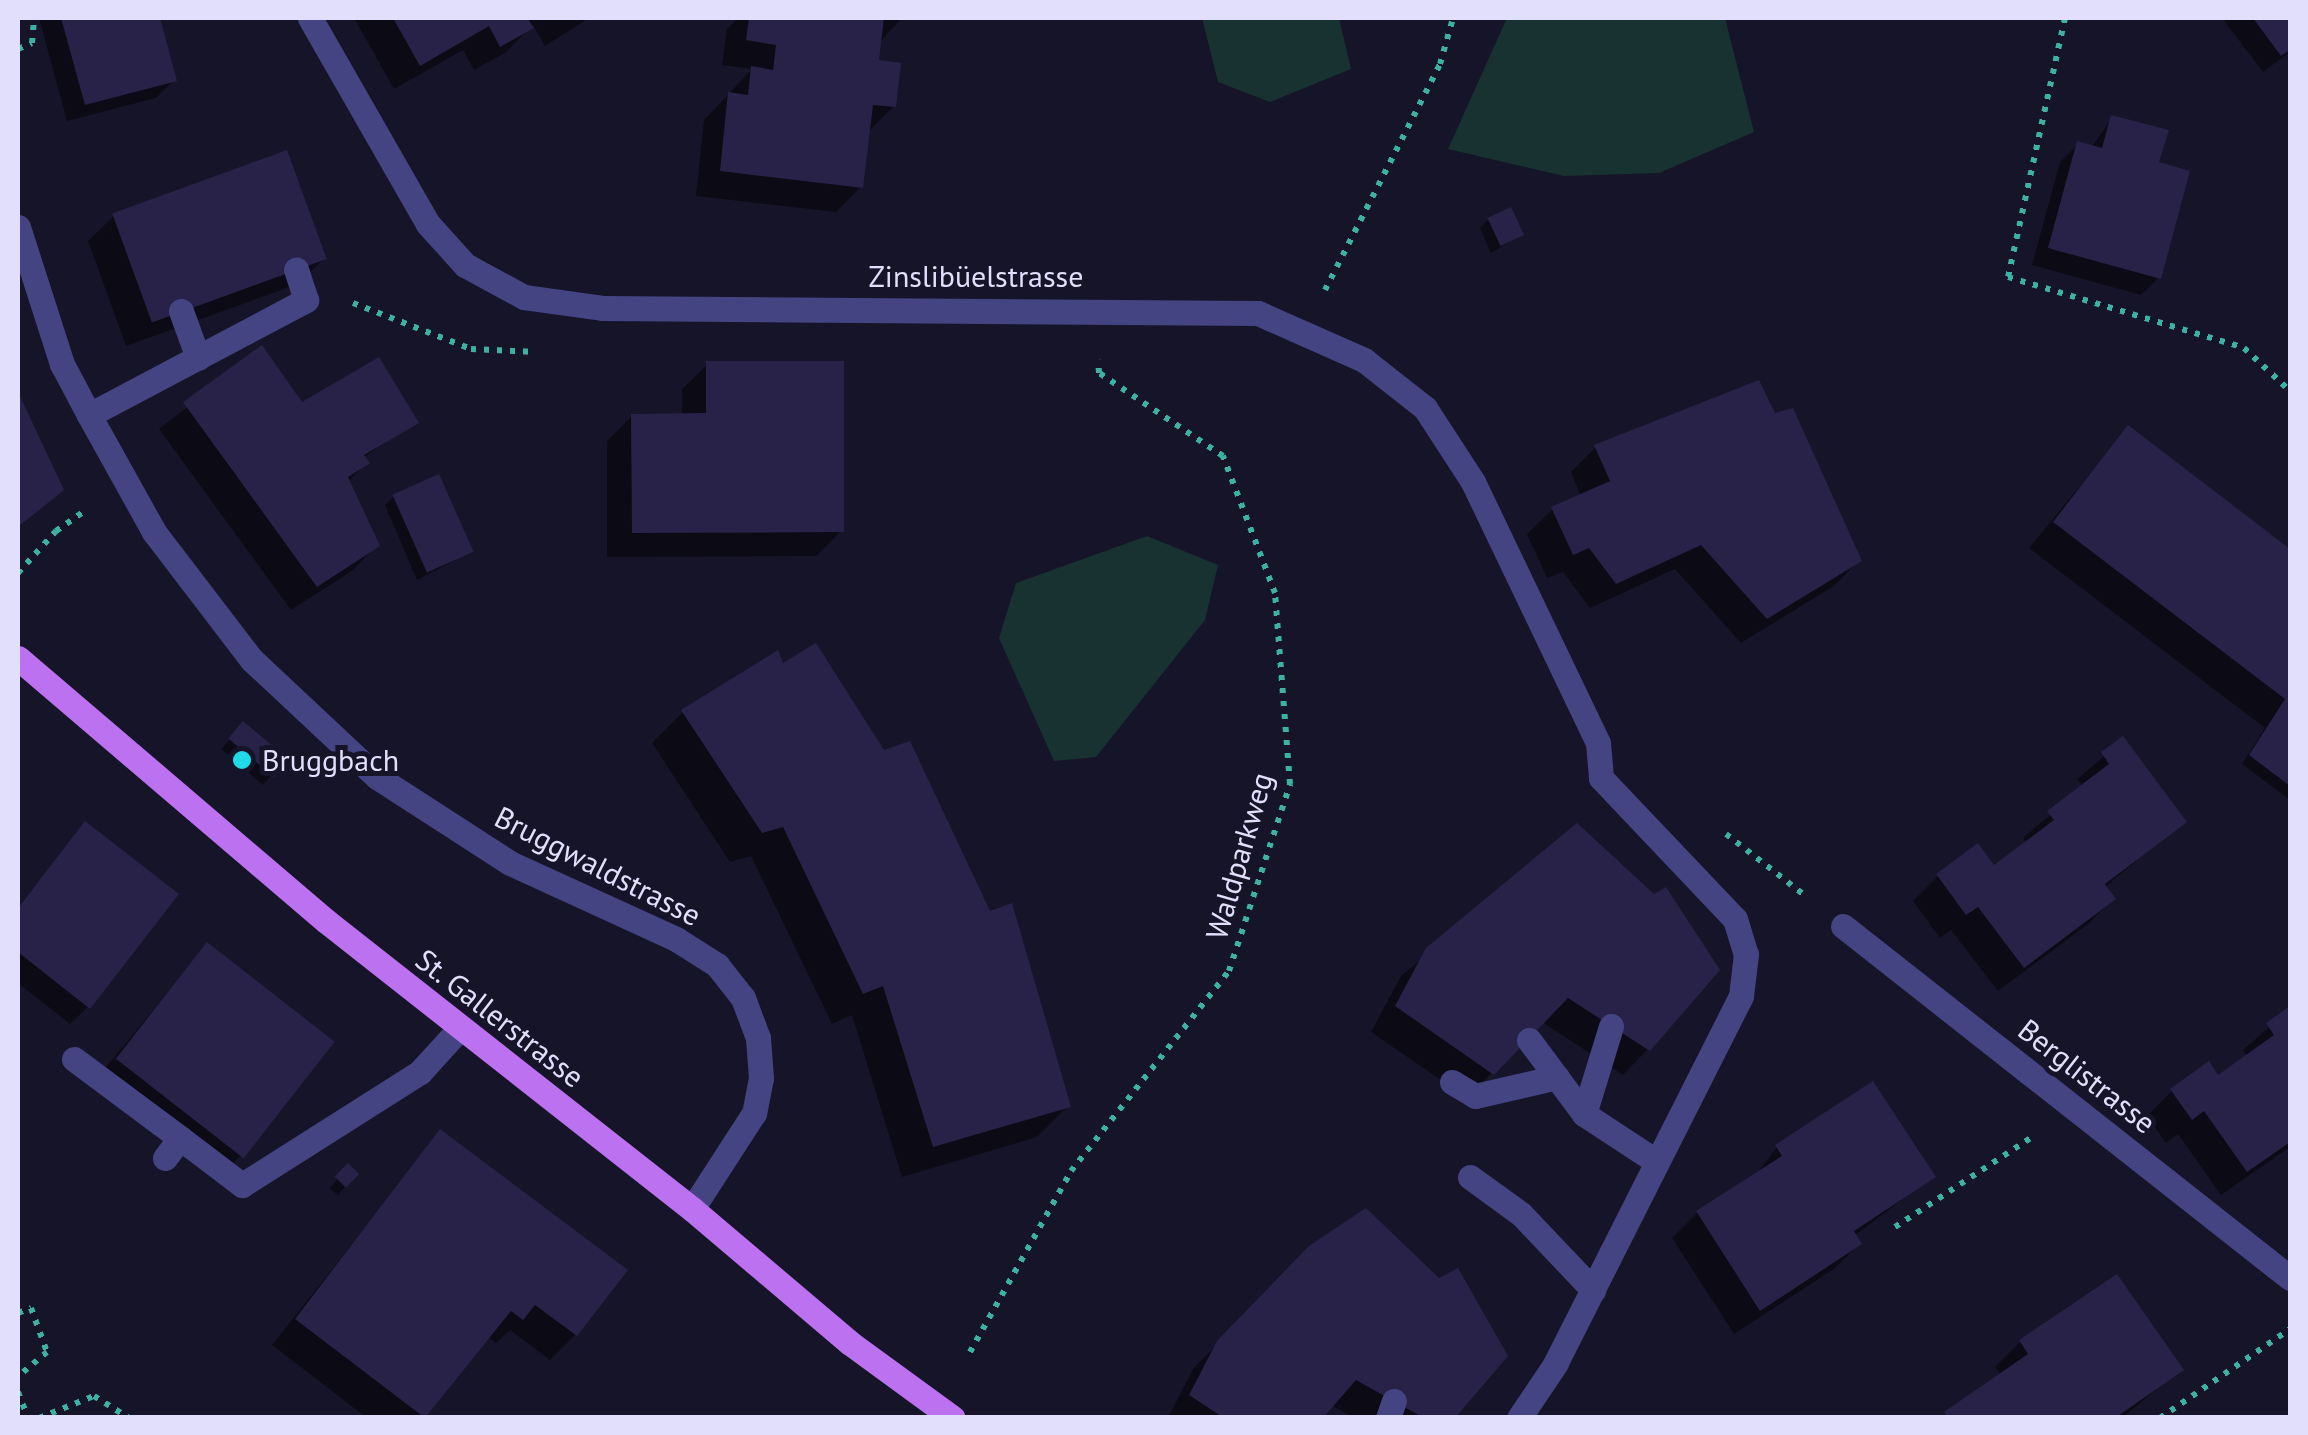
<!DOCTYPE html>
<meta charset="utf-8">
<style>
body{margin:0}
#map{position:relative;width:2308px;height:1435px;overflow:hidden;background:#161429;font-family:"PT Sans",sans-serif}
div>[style]{position:absolute}
.green>*{inset:0;background:#173230}
.shadow>*{inset:0;background:#0007;transform-origin:0 0}
.building>*{inset:0;background:#282248;transform-origin:0 0}
.path>*{height:6px;margin-top:-3px;transform-origin:0;background:repeating-linear-gradient(90deg,#3eb1a5 0 5px,transparent 0 13px)}
.minor>*{height:25px;margin:-12.5px;padding:0 12.5px;transform-origin:12.5px;border-radius:12.5px;background:#444483}
.major>*{height:25px;margin:-12.5px;padding:0 12.5px;transform-origin:12.5px;border-radius:12.5px;background:#bc71f0}
.dots>*{width:28px;height:28px;translate:-50% -50%;box-sizing:border-box;border:5px solid #161429;border-radius:50%}
span{translate:-50% -50%;white-space:nowrap;text-align:center;line-height:1.15;-webkit-text-stroke:10px #161429;paint-order:stroke}
.street-label{font-size:30px;color:#e1dffc}
.poi-label{font-size:30px;color:#e1dffc}
.left{translate:0 -50%;text-align:left}
.frame{position:absolute;inset:0;border:20px solid #e1dffc;pointer-events:none}
</style>
<div id="map">
<div class="green">
<div style="clip-path:polygon(1202px 18px,1339px 18px,1351px 69px,1270px 102px,1218px 82px)"></div>
<div style="clip-path:polygon(1507px 18px,1725px 18px,1754px 132px,1659px 173px,1564px 176px,1448px 149px)"></div>
<div style="clip-path:polygon(1147px 536px,1218px 565px,1205px 620px,1096px 757px,1054px 761px,999px 638px,1016px 583px)"></div>
</div>
<div class="shadow">
<div style="clip-path:polygon(39px 18px,157px 18px,174px 80px,156px 98px,67px 121px)"></div>
<div style="clip-path:polygon(354px 18px,589px 18px,545px 46px,533px 25px,505px 53px,474px 70px,463px 50px,394px 89px)"></div>
<div style="clip-path:polygon(738px 18px,902px 18px,878px 44px,876px 62px,894px 106px,868px 132px,861px 187px,836px 212px,696px 196px,704px 120px,752px 69px,722px 65px,727px 29px)"></div>
<div style="clip-path:polygon(2222px 18px,2290px 18px,2290px 52px,2263px 72px)"></div>
<div style="clip-path:polygon(2112px 118px,2156px 164px,2159px 277px,2141px 295px,2032px 265px,2060px 162px,2078px 144px,2091px 148px)"></div>
<div style="clip-path:polygon(114px 216px,324px 259px,298px 284px,126px 346px,88px 241px)"></div>
<div style="clip-path:polygon(1488px 220px,1521px 235px,1491px 253px,1480px 228px)"></div>
<div style="clip-path:polygon(262px 349px,301px 405px,416px 422px,364px 457px,367px 462px,348px 482px,377px 545px,352px 571px,291px 610px,159px 429px)"></div>
<div style="clip-path:polygon(708px 364px,841px 531px,816px 556px,607px 557px,607px 441px,632px 416px,682px 416px,682px 389px)"></div>
<div style="clip-path:polygon(18px 398px,61px 489px,18px 528px)"></div>
<div style="clip-path:polygon(1774px 416px,1859px 560px,1834px 586px,1741px 643px,1675px 569px,1590px 608px,1563px 572px,1547px 578px,1527px 534px,1553px 509px,1581px 497px,1571px 472px,1596px 447px)"></div>
<div style="clip-path:polygon(2128px 428px,2290px 552px,2290px 800px,2242px 764px,2265px 728px,2029px 548px)"></div>
<div style="clip-path:polygon(393px 497px,471px 552px,417px 580px,385px 505px)"></div>
<div style="clip-path:polygon(782px 666px,883px 752px,1068px 1106px,1037px 1137px,902px 1177px,852px 1015px,832px 1024px,751px 856px,730px 862px,652px 743px,683px 712px)"></div>
<div style="left:243px;top:724px;width:55px;height:33px;rotate:41deg"></div>
<div style="clip-path:polygon(2123px 740px,2184px 821px,2105px 887px,2113px 899px,2088px 924px,1998px 991px,1951px 930px,1940px 938px,1913px 901px,1938px 876px,1994px 869px,2027px 843px,2023px 838px,2083px 787px,2077px 779px)"></div>
<div style="clip-path:polygon(85px 824px,88px 1007px,70px 1024px,18px 983px,18px 907px)"></div>
<div style="clip-path:polygon(1577px 827px,1648px 1049px,1623px 1075px,1542px 1022px,1467px 1098px,1371px 1032px,1401px 976px)"></div>
<div style="clip-path:polygon(207px 945px,240px 1156px,215px 1181px,92px 1084px)"></div>
<div style="clip-path:polygon(2290px 1009px,2290px 1147px,2221px 1195px,2178px 1134px,2166px 1143px,2147px 1116px,2172px 1091px,2218px 1078px,2247px 1057px,2243px 1050px)"></div>
<div style="clip-path:polygon(441px 1132px,575px 1335px,550px 1360px,510px 1330px,496px 1343px,488px 1337px,425px 1418px,367px 1418px,272px 1345px)"></div>
<div style="clip-path:polygon(1777px 1147px,1932px 1177px,1854px 1236px,1859px 1244px,1834px 1269px,1734px 1334px,1672px 1238px,1697px 1213px,1754px 1177px)"></div>
<div style="left:348px;top:1167px;width:11px;height:28px;rotate:41deg"></div>
<div style="clip-path:polygon(1284px 1274px,1452px 1418px,1354px 1418px,1331px 1405px,1320px 1418px,1168px 1418px,1193px 1369px)"></div>
<div style="clip-path:polygon(2020px 1342px,2180px 1370px,2122px 1418px,1941px 1418px,2001px 1375px,1995px 1367px)"></div>
</div>
<div class="building">
<div style="clip-path:polygon(61px 18px,160px 18px,177px 81px,85px 105px)"></div>
<div style="clip-path:polygon(393px 18px,527px 18px,534px 28px,500px 47px,489px 26px,420px 66px)"></div>
<div style="clip-path:polygon(749px 18px,884px 18px,879px 60px,901px 63px,896px 107px,873px 105px,863px 188px,720px 171px,728px 92px,748px 95px,751px 66px,773px 70px,776px 45px,746px 40px)"></div>
<div style="clip-path:polygon(2253px 18px,2290px 18px,2290px 50px,2281px 56px)"></div>
<div style="clip-path:polygon(2111px 115px,2169px 130px,2159px 162px,2190px 171px,2161px 279px,2048px 248px,2077px 141px,2102px 148px)"></div>
<div style="left:287px;top:150px;width:116px;height:186px;rotate:70deg"></div>
<div style="left:1511px;top:207px;width:31px;height:26px;rotate:65deg"></div>
<div style="clip-path:polygon(262px 345px,302px 402px,379px 357px,419px 423px,364px 455px,370px 463px,348px 477px,380px 546px,317px 587px,183px 402px)"></div>
<div style="clip-path:polygon(706px 361px,844px 361px,844px 532px,632px 533px,631px 414px,706px 413px)"></div>
<div style="clip-path:polygon(1759px 380px,1775px 413px,1793px 408px,1862px 561px,1767px 619px,1701px 545px,1616px 584px,1589px 548px,1573px 555px,1551px 507px,1610px 481px,1594px 445px)"></div>
<div style="clip-path:polygon(18px 392px,64px 490px,18px 527px)"></div>
<div style="clip-path:polygon(2128px 425px,2290px 549px,2290px 786px,2249px 755px,2285px 699px,2053px 522px)"></div>
<div style="left:439px;top:474px;width:85px;height:51px;rotate:66deg"></div>
<div style="clip-path:polygon(816px 643px,884px 750px,910px 741px,990px 911px,1012px 903px,1071px 1107px,933px 1147px,883px 986px,863px 994px,783px 827px,762px 833px,681px 710px,778px 650px,783px 663px)"></div>
<div style="left:243px;top:721px;width:60px;height:23px;rotate:40deg"></div>
<div style="clip-path:polygon(2123px 736px,2187px 822px,2105px 884px,2116px 899px,2024px 968px,1978px 907px,1966px 915px,1936px 874px,1978px 843px,1994px 865px,2054px 820px,2047px 811px,2109px 764px,2101px 752px)"></div>
<div style="clip-path:polygon(85px 821px,179px 894px,90px 1009px,18px 952px,18px 908px)"></div>
<div style="clip-path:polygon(1577px 823px,1654px 894px,1666px 887px,1720px 970px,1650px 1051px,1568px 998px,1494px 1075px,1395px 1006px,1426px 948px)"></div>
<div style="left:207px;top:942px;width:162px;height:148px;rotate:38deg"></div>
<div style="clip-path:polygon(2290px 1006px,2290px 1142px,2247px 1172px,2204px 1111px,2192px 1120px,2170px 1089px,2209px 1061px,2218px 1075px,2274px 1035px,2266px 1023px)"></div>
<div style="clip-path:polygon(1873px 1081px,1936px 1177px,1854px 1231px,1862px 1244px,1760px 1311px,1696px 1211px,1782px 1156px,1775px 1145px)"></div>
<div style="clip-path:polygon(440px 1129px,628px 1270px,577px 1336px,535px 1305px,523px 1320px,511px 1311px,425px 1418px,295px 1319px)"></div>
<div style="left:348px;top:1163px;width:16px;height:19px;rotate:45deg"></div>
<div style="clip-path:polygon(1366px 1208px,1439px 1278px,1458px 1268px,1508px 1356px,1455px 1418px,1424px 1418px,1356px 1380px,1323px 1418px,1224px 1418px,1189px 1395px,1217px 1341px,1309px 1246px)"></div>
<div style="clip-path:polygon(2117px 1274px,2184px 1370px,2115px 1418px,1948px 1418px,1944px 1412px,2028px 1354px,2019px 1340px)"></div>
</div>
<div class="path">
<div style="left:2065px;top:18px;width:265px;rotate:102.4deg"></div>
<div style="left:2008px;top:277px;width:246px;rotate:16.7deg"></div>
<div style="left:2244px;top:348px;width:63px;rotate:43.1deg"></div>
<div style="left:18px;top:49px;width:15px;rotate:-23deg"></div>
<div style="left:32px;top:43px;width:25px;rotate:-85deg"></div>
<div style="left:1325px;top:290px;width:254px;rotate:-63deg"></div>
<div style="left:1440px;top:64px;width:48px;rotate:-74.2deg"></div>
<div style="left:353px;top:303px;width:127px;rotate:21.3deg"></div>
<div style="left:471px;top:349px;width:65px;rotate:2.6deg"></div>
<div style="left:18px;top:573px;width:57px;rotate:-47.9deg"></div>
<div style="left:56px;top:531px;width:37px;rotate:-35deg"></div>
<div style="left:1726px;top:834px;width:103px;rotate:37.9deg"></div>
<div style="left:1895px;top:1227px;width:164px;rotate:-33.3deg"></div>
<div style="left:18px;top:1313px;width:14px;rotate:-21deg"></div>
<div style="left:31px;top:1308px;width:47px;rotate:70deg"></div>
<div style="left:47px;top:1352px;width:38px;rotate:140deg"></div>
<div style="left:970px;top:1352px;width:207px;rotate:-60.8deg"></div>
<div style="left:1071px;top:1171px;width:255px;rotate:-51.7deg"></div>
<div style="left:1229px;top:971px;width:197px;rotate:-71.9deg"></div>
<div style="left:1290px;top:784px;width:192px;rotate:-94.5deg"></div>
<div style="left:1275px;top:593px;width:147px;rotate:-110.8deg"></div>
<div style="left:1223px;top:456px;width:149px;rotate:-146.2deg"></div>
<div style="left:1099px;top:373px;width:13px;rotate:-94deg"></div>
<div style="left:18px;top:1392px;width:28px;rotate:69deg"></div>
<div style="left:39px;top:1418px;width:59px;rotate:-21.8deg"></div>
<div style="left:94px;top:1396px;width:41px;rotate:32.2deg"></div>
<div style="left:2160px;top:1418px;width:158px;rotate:-34.4deg"></div>
</div>
<div class="minor">
<div style="left:310px;top:18px;width:237px;rotate:60.2deg"></div>
<div style="left:428px;top:224px;width:55px;rotate:47.9deg"></div>
<div style="left:465px;top:265px;width:67px;rotate:28.5deg"></div>
<div style="left:524px;top:297px;width:79px;rotate:8deg"></div>
<div style="left:602px;top:308px;width:656px;rotate:0.44deg"></div>
<div style="left:1258px;top:313px;width:116px;rotate:23.9deg"></div>
<div style="left:1364px;top:360px;width:78px;rotate:38.2deg"></div>
<div style="left:1425px;top:408px;width:88px;rotate:57deg"></div>
<div style="left:1473px;top:482px;width:289px;rotate:64.4deg"></div>
<div style="left:1598px;top:743px;width:35px;rotate:85deg"></div>
<div style="left:1601px;top:778px;width:195px;rotate:46.5deg"></div>
<div style="left:1735px;top:919px;width:37px;rotate:73deg"></div>
<div style="left:1746px;top:954px;width:42px;rotate:96.8deg"></div>
<div style="left:1741px;top:996px;width:411px;rotate:116.8deg"></div>
<div style="left:1556px;top:1363px;width:66px;rotate:123.9deg"></div>
<div style="left:18px;top:227px;width:144px;rotate:72.2deg"></div>
<div style="left:62px;top:364px;width:58px;rotate:62.1deg"></div>
<div style="left:89px;top:415px;width:134px;rotate:60.9deg"></div>
<div style="left:154px;top:532px;width:161px;rotate:52.6deg"></div>
<div style="left:252px;top:660px;width:171px;rotate:43.1deg"></div>
<div style="left:377px;top:777px;width:158px;rotate:32.9deg"></div>
<div style="left:510px;top:863px;width:183px;rotate:24.6deg"></div>
<div style="left:676px;top:939px;width:49px;rotate:32.4deg"></div>
<div style="left:717px;top:965px;width:42px;rotate:51.8deg"></div>
<div style="left:743px;top:998px;width:43px;rotate:69.4deg"></div>
<div style="left:758px;top:1038px;width:40px;rotate:85.7deg"></div>
<div style="left:761px;top:1078px;width:36px;rotate:101deg"></div>
<div style="left:754px;top:1113px;width:114px;rotate:122.9deg"></div>
<div style="left:181px;top:311px;width:50px;rotate:70.1deg"></div>
<div style="left:89px;top:415px;width:246px;rotate:-27.9deg"></div>
<div style="left:306px;top:300px;width:32px;rotate:-108deg"></div>
<div style="left:1843px;top:926px;width:569px;rotate:38.22deg"></div>
<div style="left:1529px;top:1040px;width:92px;rotate:53.4deg"></div>
<div style="left:1584px;top:1114px;width:87px;rotate:33.3deg"></div>
<div style="left:74px;top:1059px;width:132px;rotate:36.7deg"></div>
<div style="left:1452px;top:1082px;width:27px;rotate:31deg"></div>
<div style="left:1475px;top:1096px;width:84px;rotate:-13deg"></div>
<div style="left:1584px;top:1114px;width:92px;rotate:-72.9deg"></div>
<div style="left:165px;top:1158px;width:25px;rotate:-53deg"></div>
<div style="left:180px;top:1138px;width:78px;rotate:37.2deg"></div>
<div style="left:242px;top:1185px;width:211px;rotate:-32.4deg"></div>
<div style="left:420px;top:1072px;width:59px;rotate:-47.7deg"></div>
<div style="left:1470px;top:1177px;width:63px;rotate:36deg"></div>
<div style="left:1521px;top:1214px;width:105px;rotate:46.5deg"></div>
<div style="left:1388px;top:1418px;width:18px;rotate:-71deg"></div>
</div>
<div class="major">
<div style="left:18px;top:658px;width:405px;rotate:40.5deg"></div>
<div style="left:326px;top:921px;width:466px;rotate:38.2deg"></div>
<div style="left:692px;top:1209px;width:207px;rotate:40.3deg"></div>
<div style="left:850px;top:1343px;width:127px;rotate:36.1deg"></div>
</div>
<div class="dots">
<div style="left:242px;top:760px;background:#1fdbe8"></div>
</div>
<div class="street-label">
<span style="left:976px;top:276px">Zinslibüelstrasse</span>
<span style="left:1239px;top:856px;rotate:-74deg">Waldparkweg</span>
<span style="left:598px;top:866px;rotate:27deg">Bruggwaldstrasse</span>
<span style="left:500px;top:1018px;rotate:38deg">St. Gallerstrasse</span>
<span style="left:2087px;top:1076px;rotate:38deg">Berglistrasse</span>
</div>
<div class="poi-label">
<span class="left" style="left:262px;top:760px">Bruggbach</span>
</div>
<div class="frame"></div>
</div>
